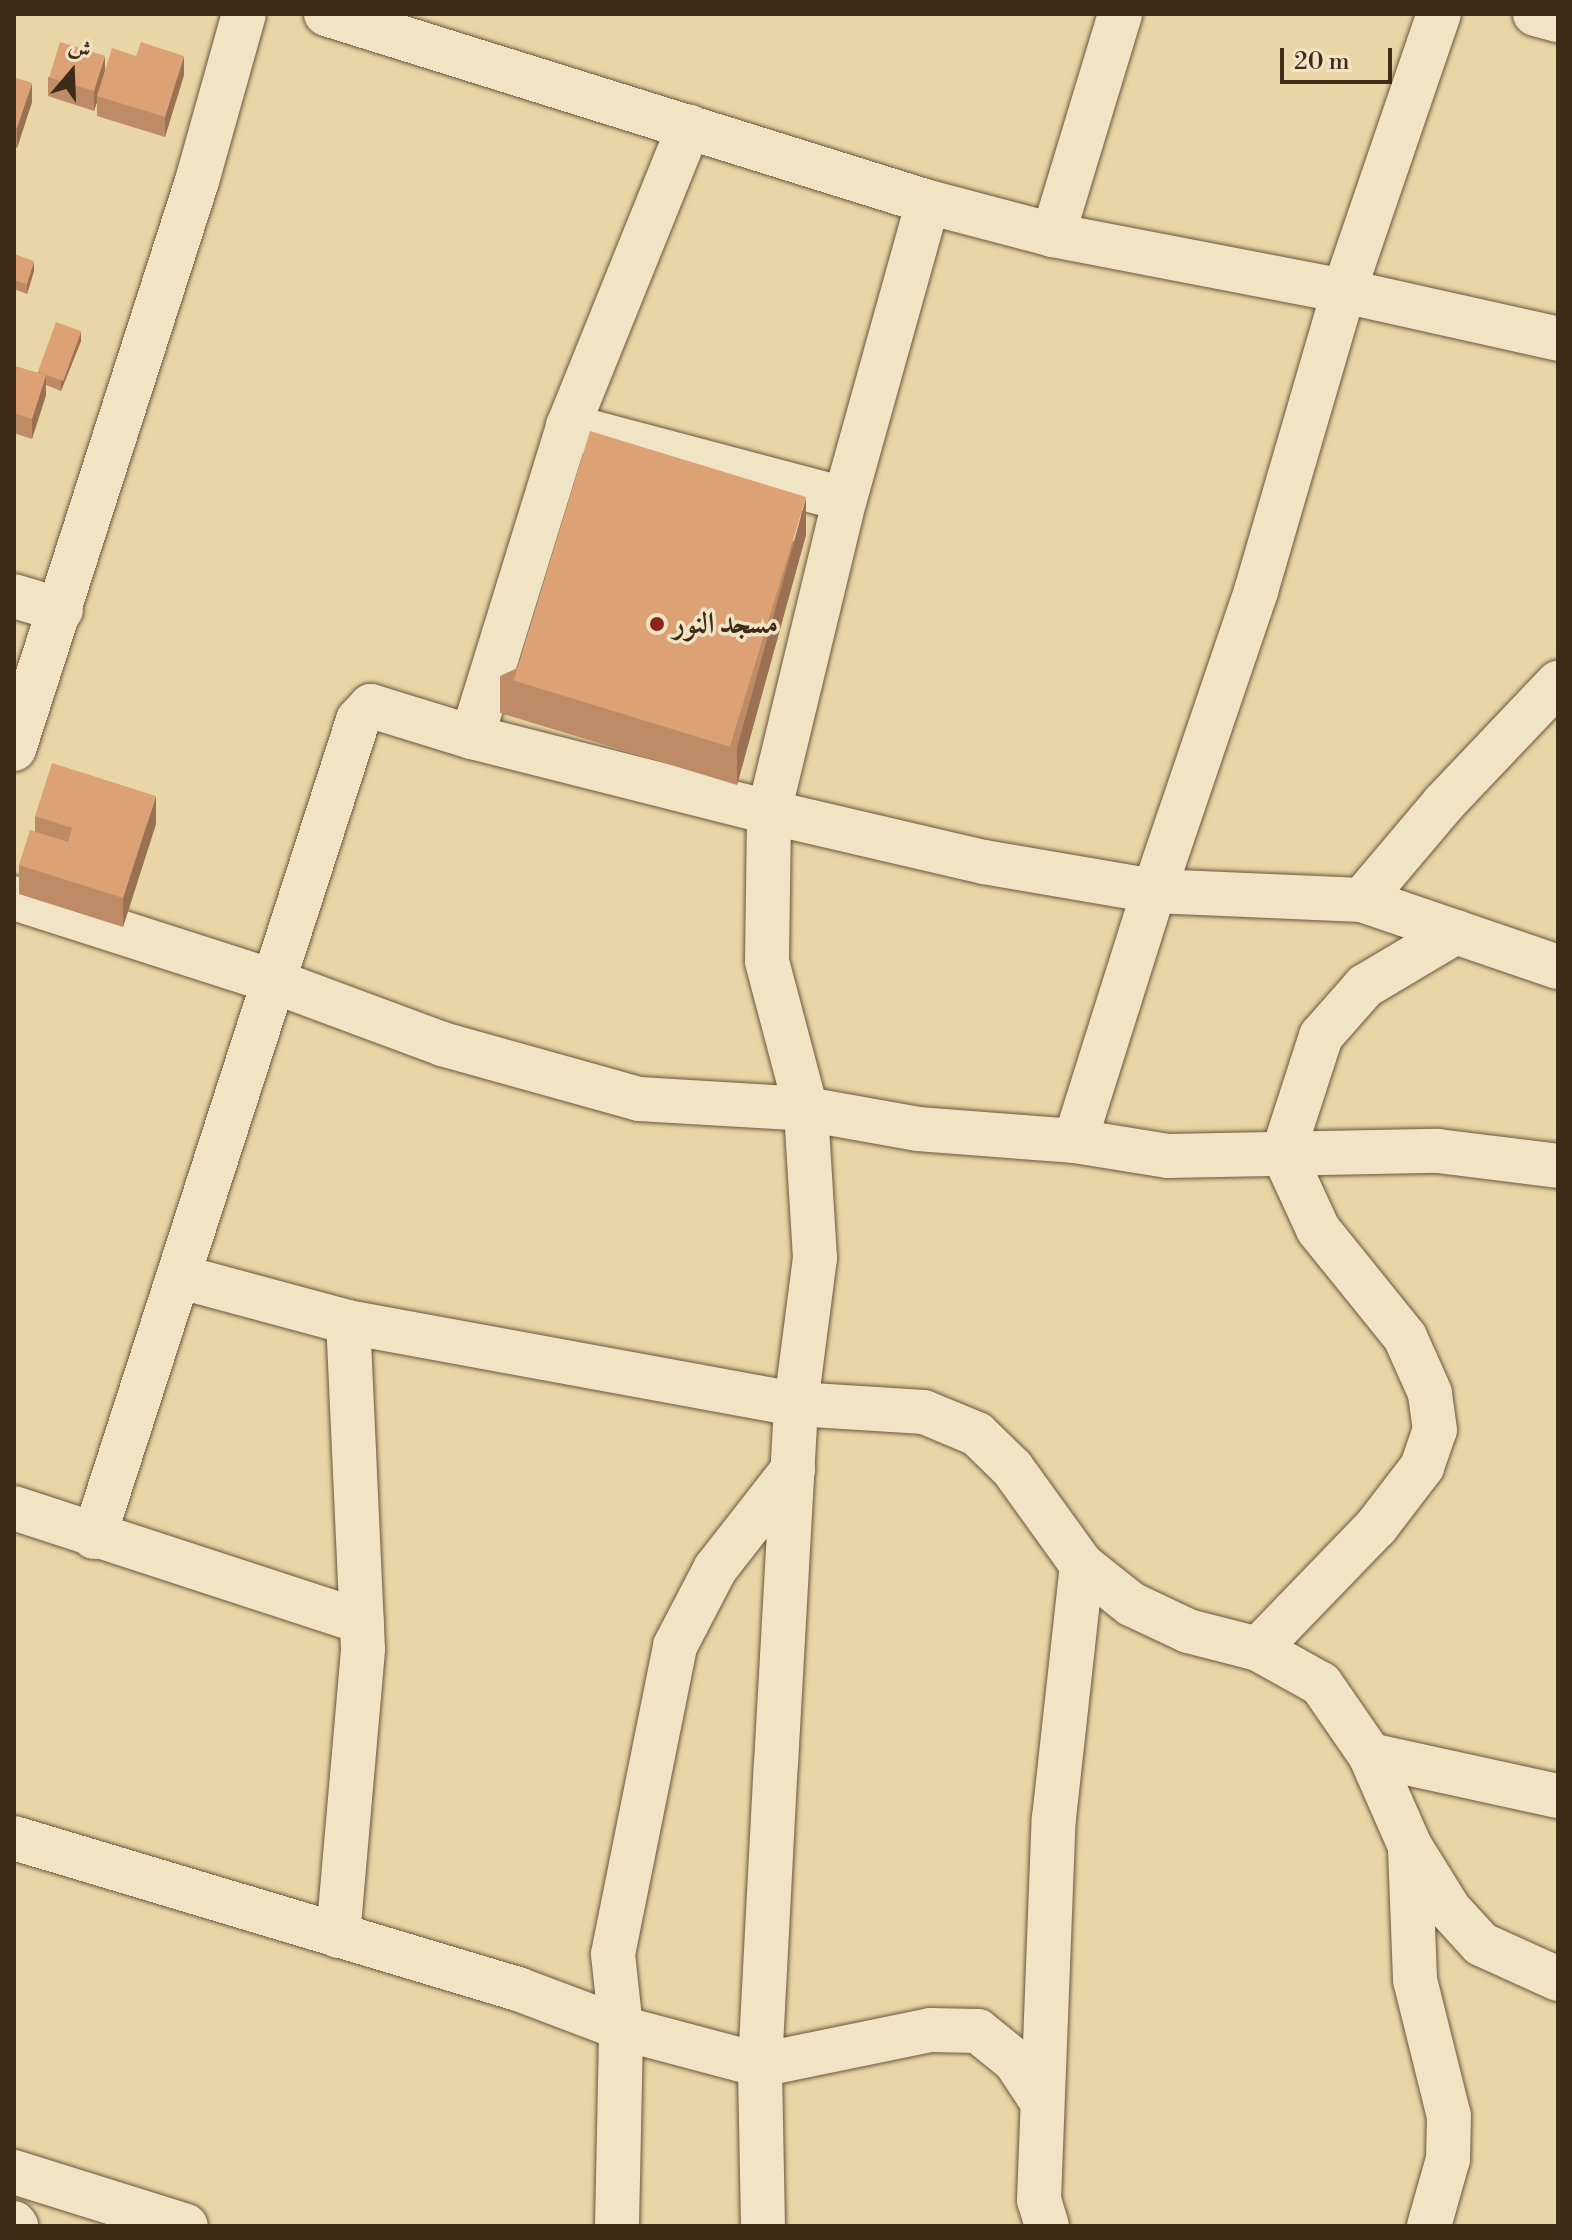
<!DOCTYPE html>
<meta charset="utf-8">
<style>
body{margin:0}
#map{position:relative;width:1572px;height:2240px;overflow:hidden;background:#e9d6a6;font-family:"Libre Bodoni",Amiri,serif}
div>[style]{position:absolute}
.roads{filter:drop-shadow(0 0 2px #6a563c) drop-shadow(0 0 2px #6a563c)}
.street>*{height:44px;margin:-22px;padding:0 22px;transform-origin:22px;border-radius:22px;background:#f1e4c5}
.secondary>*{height:44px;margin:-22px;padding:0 22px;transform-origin:22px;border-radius:22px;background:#f1e4c5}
.wall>*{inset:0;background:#bd8b65}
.shaded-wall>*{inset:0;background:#9a7153}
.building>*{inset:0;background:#dca276;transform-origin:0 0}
.dots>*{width:22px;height:22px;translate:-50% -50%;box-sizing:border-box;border:4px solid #f1e4c5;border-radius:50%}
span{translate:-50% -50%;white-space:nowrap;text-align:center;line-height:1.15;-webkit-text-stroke:7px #f1e4c5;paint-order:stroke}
.poi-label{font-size:30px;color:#3f2c18;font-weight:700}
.left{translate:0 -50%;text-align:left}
.frame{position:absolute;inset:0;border:16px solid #3f2c18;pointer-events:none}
.north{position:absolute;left:32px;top:32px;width:80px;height:80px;-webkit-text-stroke:6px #f1e4c5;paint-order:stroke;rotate:19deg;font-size:22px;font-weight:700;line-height:32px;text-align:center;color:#3f2c18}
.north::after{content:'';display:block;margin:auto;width:28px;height:36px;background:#3f2c18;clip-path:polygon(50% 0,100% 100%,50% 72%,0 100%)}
.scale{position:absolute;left:1280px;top:48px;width:112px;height:36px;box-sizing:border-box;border:4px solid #3f2c18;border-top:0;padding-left:10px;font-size:24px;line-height:28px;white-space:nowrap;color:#3f2c18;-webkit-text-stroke:6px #f1e4c5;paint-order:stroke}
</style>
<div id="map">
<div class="roads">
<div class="street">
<div style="left:326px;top:14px;width:631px;rotate:17.34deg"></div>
<div style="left:928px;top:202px;width:129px;rotate:14.8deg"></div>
<div style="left:1053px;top:235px;width:296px;rotate:10.9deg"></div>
<div style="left:1344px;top:291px;width:219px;rotate:12.6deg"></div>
<div style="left:1535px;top:14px;width:24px;rotate:15deg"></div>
<div style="left:1053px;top:235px;width:231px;rotate:-73.1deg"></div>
<div style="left:568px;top:426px;width:286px;rotate:14.8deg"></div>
<div style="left:14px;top:596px;width:49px;rotate:16.6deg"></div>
<div style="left:472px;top:737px;width:325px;rotate:-72.8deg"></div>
<div style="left:568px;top:426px;width:323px;rotate:-68deg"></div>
<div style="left:14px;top:898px;width:272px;rotate:17.8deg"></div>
<div style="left:273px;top:981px;width:180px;rotate:20.4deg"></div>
<div style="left:442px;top:1044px;width:205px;rotate:15.6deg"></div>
<div style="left:639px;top:1099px;width:167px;rotate:3.4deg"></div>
<div style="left:806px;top:1109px;width:114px;rotate:10.1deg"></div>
<div style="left:918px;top:1129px;width:157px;rotate:4.4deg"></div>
<div style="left:1075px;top:1141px;width:94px;rotate:9.2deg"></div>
<div style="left:1168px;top:1156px;width:270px;rotate:-1.1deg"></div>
<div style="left:1438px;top:1151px;width:121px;rotate:7.1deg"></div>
<div style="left:1362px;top:900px;width:127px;rotate:-49.8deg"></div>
<div style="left:1444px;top:803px;width:166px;rotate:-46.5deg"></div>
<div style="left:1075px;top:1141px;width:262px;rotate:-72.5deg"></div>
<div style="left:1154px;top:891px;width:317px;rotate:-71.2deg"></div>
<div style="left:1256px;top:591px;width:313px;rotate:-73.7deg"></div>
<div style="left:1344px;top:291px;width:293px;rotate:-71.1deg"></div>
<div style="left:181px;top:1277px;width:173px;rotate:15.1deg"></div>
<div style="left:348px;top:1322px;width:455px;rotate:10.4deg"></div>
<div style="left:796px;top:1404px;width:128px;rotate:3.6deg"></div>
<div style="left:924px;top:1412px;width:57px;rotate:22.5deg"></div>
<div style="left:977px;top:1434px;width:49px;rotate:44.2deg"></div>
<div style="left:1012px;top:1468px;width:120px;rotate:54.2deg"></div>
<div style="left:1082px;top:1565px;width:63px;rotate:38.5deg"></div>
<div style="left:1131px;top:1604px;width:63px;rotate:25.3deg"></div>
<div style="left:1188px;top:1631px;width:72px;rotate:14.4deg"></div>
<div style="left:1258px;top:1649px;width:72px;rotate:29.1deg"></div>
<div style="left:1321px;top:1684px;width:86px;rotate:55.4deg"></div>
<div style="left:1370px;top:1755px;width:99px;rotate:66.3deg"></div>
<div style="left:1410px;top:1846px;width:74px;rotate:58.2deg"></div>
<div style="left:1449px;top:1909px;width:47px;rotate:47.6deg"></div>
<div style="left:1481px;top:1944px;width:85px;rotate:24.4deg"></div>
<div style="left:14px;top:1508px;width:366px;rotate:18.1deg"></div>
<div style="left:94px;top:1537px;width:859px;rotate:-72.09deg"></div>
<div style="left:358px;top:720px;width:19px;rotate:-47deg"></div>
<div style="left:371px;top:706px;width:106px;rotate:17.1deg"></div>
<div style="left:472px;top:737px;width:306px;rotate:14.2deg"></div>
<div style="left:769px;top:812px;width:221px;rotate:13.1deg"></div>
<div style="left:984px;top:862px;width:172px;rotate:9.7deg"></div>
<div style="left:1154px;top:891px;width:208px;rotate:2.5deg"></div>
<div style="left:1362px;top:900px;width:207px;rotate:18.9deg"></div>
<div style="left:1258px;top:1649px;width:170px;rotate:-46deg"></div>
<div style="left:1376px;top:1527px;width:76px;rotate:-52.5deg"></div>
<div style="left:1422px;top:1467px;width:39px;rotate:-71deg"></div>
<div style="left:1435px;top:1430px;width:37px;rotate:-98deg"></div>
<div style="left:1430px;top:1393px;width:61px;rotate:-114.1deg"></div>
<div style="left:1405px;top:1337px;width:139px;rotate:-128.9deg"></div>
<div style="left:1318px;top:1229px;width:84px;rotate:-114.7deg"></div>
<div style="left:1283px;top:1153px;width:123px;rotate:-72deg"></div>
<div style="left:1321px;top:1036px;width:67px;rotate:-48.7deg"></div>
<div style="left:1365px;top:986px;width:106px;rotate:-30.7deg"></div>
<div style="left:1370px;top:1755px;width:192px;rotate:12.3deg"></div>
<div style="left:14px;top:1838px;width:526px;rotate:16.68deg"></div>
<div style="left:518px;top:1989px;width:110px;rotate:20.7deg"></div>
<div style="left:621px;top:2028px;width:144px;rotate:14.9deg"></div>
<div style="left:760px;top:2065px;width:174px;rotate:-11.6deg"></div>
<div style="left:930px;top:2030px;width:48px;rotate:1.2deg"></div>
<div style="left:978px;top:2031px;width:48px;rotate:39deg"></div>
<div style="left:1015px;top:2061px;width:49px;rotate:56.6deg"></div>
<div style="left:1410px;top:1849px;width:131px;rotate:87.8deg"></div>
<div style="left:1415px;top:1980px;width:140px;rotate:76deg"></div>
<div style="left:1449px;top:2116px;width:43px;rotate:91.3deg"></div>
<div style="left:1448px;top:2159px;width:70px;rotate:105.8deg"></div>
<div style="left:338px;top:1936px;width:288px;rotate:-85deg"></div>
<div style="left:363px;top:1649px;width:327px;rotate:-92.6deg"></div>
<div style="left:14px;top:2172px;width:180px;rotate:17.4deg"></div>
<div style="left:14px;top:2223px;width:4px;rotate:56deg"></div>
<div style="left:617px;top:2226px;width:198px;rotate:-88.8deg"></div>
<div style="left:621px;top:2028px;width:74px;rotate:-96.2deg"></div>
<div style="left:613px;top:1954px;width:314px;rotate:-78.6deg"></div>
<div style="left:675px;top:1646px;width:87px;rotate:-62.5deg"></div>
<div style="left:715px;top:1569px;width:127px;rotate:-52deg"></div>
<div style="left:763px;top:2226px;width:161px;rotate:-91.1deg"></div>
<div style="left:760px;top:2065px;width:301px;rotate:-87deg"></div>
<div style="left:776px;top:1764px;width:361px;rotate:-86.8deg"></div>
<div style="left:796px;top:1404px;width:147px;rotate:-82.6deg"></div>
<div style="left:815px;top:1258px;width:149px;rotate:-93.5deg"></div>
<div style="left:806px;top:1109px;width:153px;rotate:-104.8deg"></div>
<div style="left:767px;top:961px;width:149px;rotate:-89.2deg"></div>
<div style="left:769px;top:812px;width:322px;rotate:-76.4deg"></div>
<div style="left:845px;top:499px;width:308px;rotate:-74.4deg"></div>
<div style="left:1047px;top:2226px;width:27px;rotate:-107deg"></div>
<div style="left:1039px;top:2200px;width:382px;rotate:-87.8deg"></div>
<div style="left:1054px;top:1818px;width:255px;rotate:-83.7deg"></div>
</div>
<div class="secondary">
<div style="left:14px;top:749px;width:597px;rotate:-72.14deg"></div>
<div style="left:197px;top:181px;width:173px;rotate:-74.3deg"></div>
</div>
</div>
<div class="wall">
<div style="clip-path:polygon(105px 69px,184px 75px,165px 137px,97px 116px,97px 102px,94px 111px,48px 96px,48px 77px)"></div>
<div style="clip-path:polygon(14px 77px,32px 102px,17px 148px,14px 147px)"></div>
<div style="clip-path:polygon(14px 254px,34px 271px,27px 294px,14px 289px)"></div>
<div style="clip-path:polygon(81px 341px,61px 391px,46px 385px,46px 395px,32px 439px,14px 433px,14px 366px,37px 373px)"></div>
<div style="clip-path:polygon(806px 535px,737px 785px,500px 713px,500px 676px)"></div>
<div style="clip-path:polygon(35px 816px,156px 824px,123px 927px,19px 894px,19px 865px,35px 831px)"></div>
</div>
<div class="shaded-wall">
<div style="clip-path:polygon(105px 56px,105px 75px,97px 96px,97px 102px,94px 111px,94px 91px)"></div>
<div style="clip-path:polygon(184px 56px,184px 75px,165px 137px,165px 117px)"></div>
<div style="clip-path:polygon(32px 83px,32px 102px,17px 148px,17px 128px)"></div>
<div style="clip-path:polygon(34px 261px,34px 271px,27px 294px,27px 284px)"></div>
<div style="clip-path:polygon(81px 331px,81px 341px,61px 391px,61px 381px)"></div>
<div style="clip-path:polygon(46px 375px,46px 395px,32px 439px,32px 419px)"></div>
<div style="clip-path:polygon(806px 498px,806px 535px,737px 785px,737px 748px)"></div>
<div style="clip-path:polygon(156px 796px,156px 824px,123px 927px,123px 898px)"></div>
</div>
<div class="building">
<div style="left:60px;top:42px;width:47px;height:37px;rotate:17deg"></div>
<div style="clip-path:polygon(141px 42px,184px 56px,165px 117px,97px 96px,112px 48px,136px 56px)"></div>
<div style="clip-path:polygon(14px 77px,32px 83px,17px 128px,14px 127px)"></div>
<div style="clip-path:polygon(14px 254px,34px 261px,27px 284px,14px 280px)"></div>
<div style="left:56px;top:322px;width:27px;height:53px;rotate:20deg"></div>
<div style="clip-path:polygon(14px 366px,46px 375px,32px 419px,14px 413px)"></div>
<div style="left:590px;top:431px;width:226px;height:261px;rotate:17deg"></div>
<div style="clip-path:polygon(52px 763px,156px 796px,123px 898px,19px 865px,30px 830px,68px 842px,72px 828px,35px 816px)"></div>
</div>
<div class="dots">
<div style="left:657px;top:624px;background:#8f2418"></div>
</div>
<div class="poi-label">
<span class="left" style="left:673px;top:624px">مسجد النور</span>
</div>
<div class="frame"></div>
<div class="north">ش</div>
<div class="scale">20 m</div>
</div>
